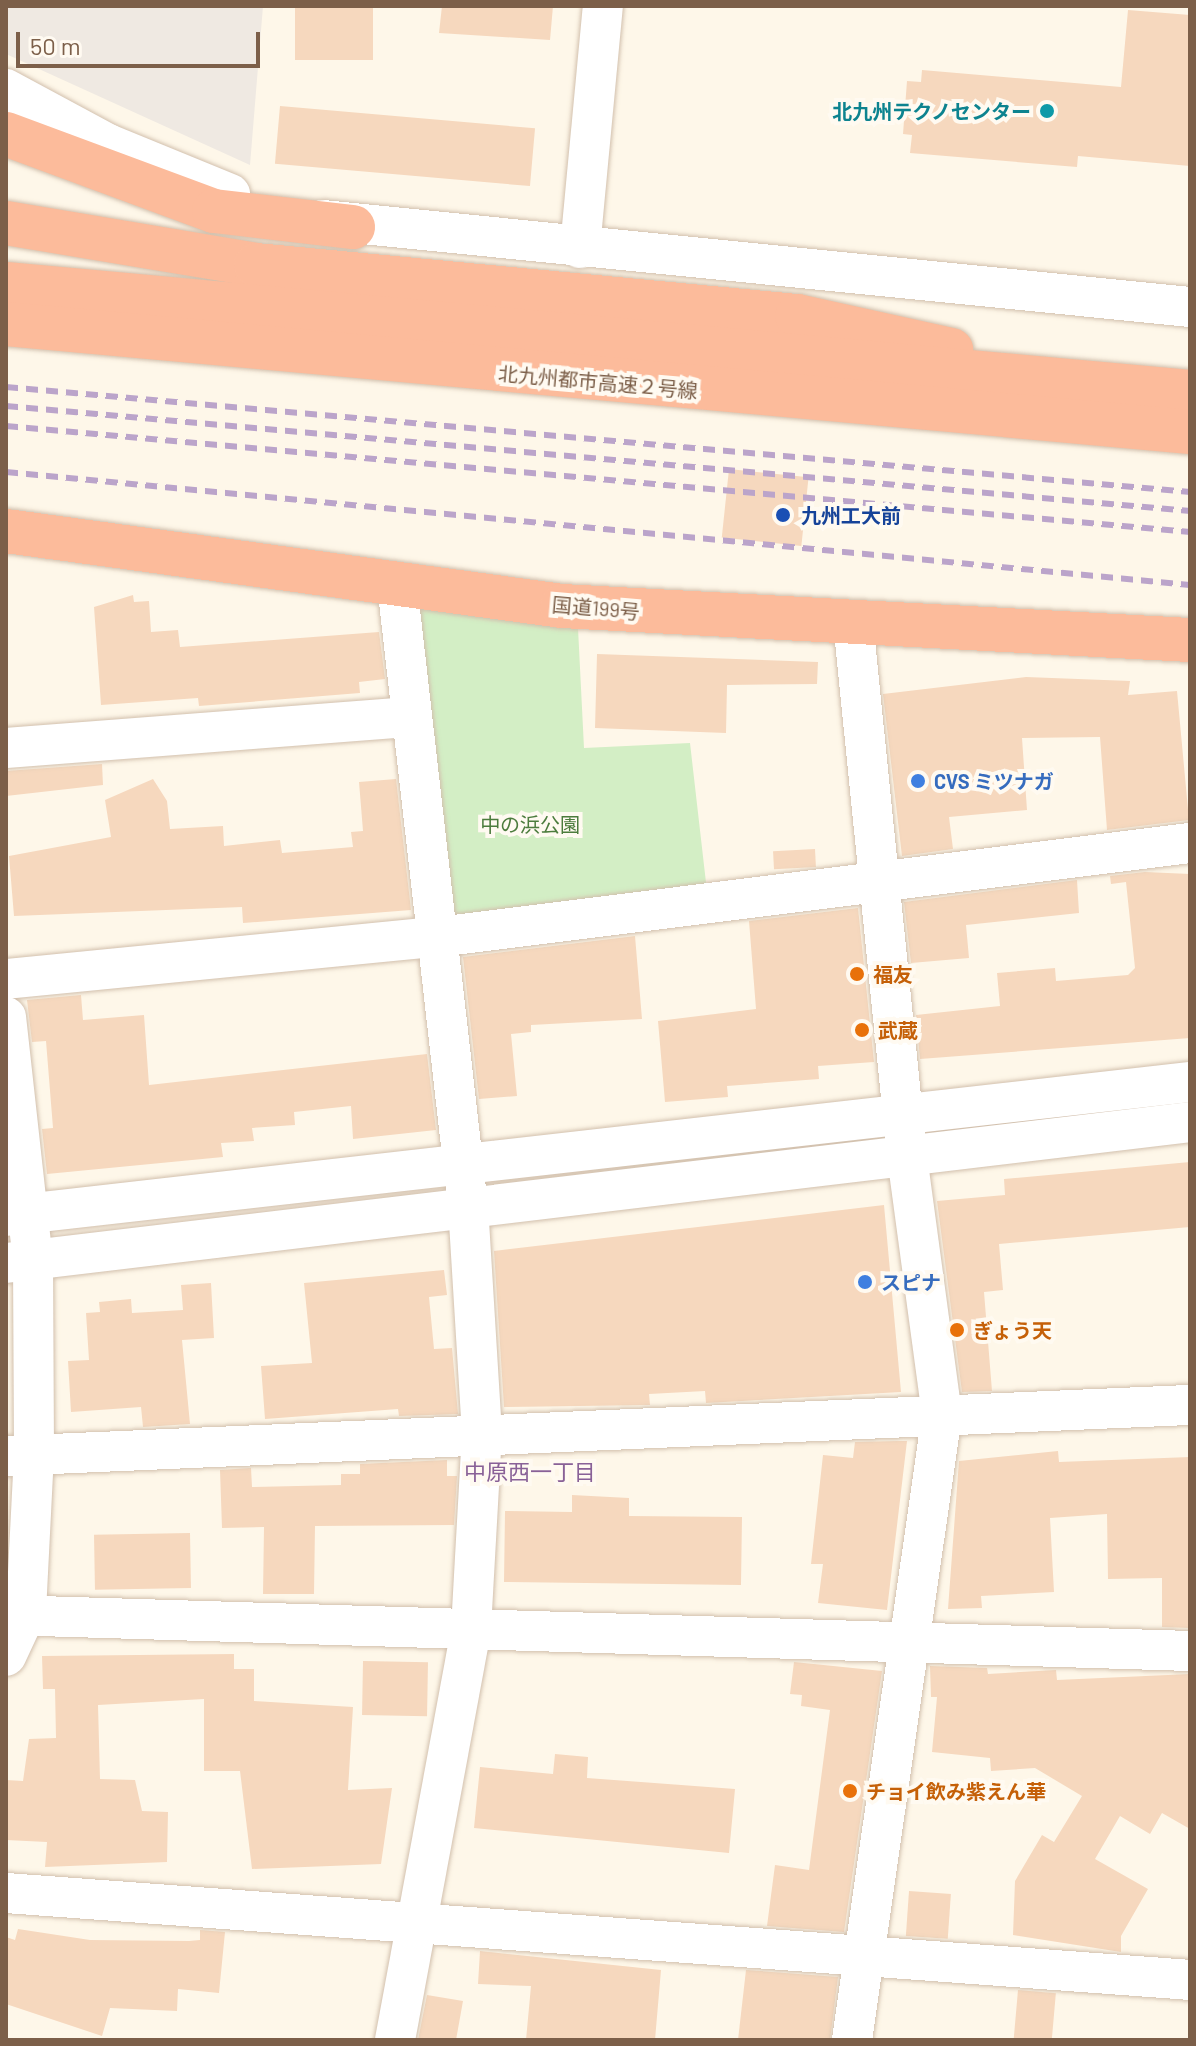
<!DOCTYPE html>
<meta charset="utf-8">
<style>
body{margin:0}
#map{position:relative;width:1196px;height:2046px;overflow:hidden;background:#fef7e9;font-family:Barlow,"Noto Sans JP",sans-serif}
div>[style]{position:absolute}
.industrial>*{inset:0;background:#efe9e2}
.green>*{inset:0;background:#d3eec5}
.building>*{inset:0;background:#f6d8be;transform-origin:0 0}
.roads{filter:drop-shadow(0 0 2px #d2c0ad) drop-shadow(0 0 2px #d2c0ad)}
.minor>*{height:40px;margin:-20px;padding:0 20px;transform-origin:20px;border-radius:20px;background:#fff}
.highway>*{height:44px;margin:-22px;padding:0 22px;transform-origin:22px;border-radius:22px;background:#fcbb9b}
.rail>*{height:6px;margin-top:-3px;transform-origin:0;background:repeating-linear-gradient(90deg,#bba4ca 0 12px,transparent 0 20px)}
.dots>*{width:22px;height:22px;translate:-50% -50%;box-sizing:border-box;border:4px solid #fffaf1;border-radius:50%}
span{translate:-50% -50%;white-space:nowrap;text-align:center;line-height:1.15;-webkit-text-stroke:8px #fffaf1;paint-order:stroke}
.culture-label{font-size:20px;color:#0d838f;font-weight:700}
.right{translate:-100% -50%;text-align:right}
.street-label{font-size:20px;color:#7c5f49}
.transit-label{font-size:20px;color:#164399;font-weight:700}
.left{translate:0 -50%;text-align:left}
.shop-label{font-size:20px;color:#366cbe;font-weight:700}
.park-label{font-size:20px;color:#4c7c3d}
.food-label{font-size:20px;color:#c56008;font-weight:700}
.neighbourhood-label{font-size:22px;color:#896197}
.frame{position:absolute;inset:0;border:8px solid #7c5f49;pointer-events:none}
.scale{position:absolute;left:16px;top:32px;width:244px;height:36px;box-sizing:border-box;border:4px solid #7c5f49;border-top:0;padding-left:10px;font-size:24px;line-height:28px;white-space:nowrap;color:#7c5f49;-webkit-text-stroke:6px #fffaf1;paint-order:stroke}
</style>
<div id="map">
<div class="industrial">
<div style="clip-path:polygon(6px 6px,263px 6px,250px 165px,6px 54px)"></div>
</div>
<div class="green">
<div style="clip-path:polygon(406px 606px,578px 628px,584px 748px,690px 743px,708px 900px,447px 926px)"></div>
</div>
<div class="building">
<div style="left:295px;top:6px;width:78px;height:54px"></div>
<div style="clip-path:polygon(442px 6px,553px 6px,550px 40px,439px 33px)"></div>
<div style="clip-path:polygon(1128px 10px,1190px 15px,1190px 166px,1078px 156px,1077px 167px,910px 153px,912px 135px,903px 134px,907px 81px,921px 82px,922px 70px,1121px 87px)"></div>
<div style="left:280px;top:106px;width:256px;height:58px;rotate:5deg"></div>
<div style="left:729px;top:469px;width:80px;height:69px;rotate:6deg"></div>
<div style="clip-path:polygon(133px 595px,134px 602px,149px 601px,151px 632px,178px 630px,180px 647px,379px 632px,385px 679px,359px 682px,360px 693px,199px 706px,198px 698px,101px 705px,94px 607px)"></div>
<div style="clip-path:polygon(597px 654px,818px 662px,817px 684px,727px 685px,726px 733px,595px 728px)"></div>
<div style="clip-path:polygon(1026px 677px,1130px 681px,1128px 695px,1177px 691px,1189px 820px,1107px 830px,1100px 737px,1022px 738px,1027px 810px,949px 817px,953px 849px,902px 856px,883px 694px)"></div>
<div style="clip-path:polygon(102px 764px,103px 785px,6px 796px,6px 771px)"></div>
<div style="clip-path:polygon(153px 779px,167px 801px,170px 829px,223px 826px,224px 846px,280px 840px,282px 853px,353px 847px,351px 832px,363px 831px,359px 782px,396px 779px,411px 910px,243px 923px,242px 907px,14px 916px,9px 856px,111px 837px,105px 800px)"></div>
<div style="left:815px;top:849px;width:18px;height:42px;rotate:87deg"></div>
<div style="clip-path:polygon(1145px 872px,1190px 874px,1190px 1038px,920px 1059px,916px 1015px,1000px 1006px,997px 973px,1055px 968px,1056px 981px,1128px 975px,1135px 968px,1126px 882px,1111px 884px,1110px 876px)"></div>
<div style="clip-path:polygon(1077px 880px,1079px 913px,966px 925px,969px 958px,911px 963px,904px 902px)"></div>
<div style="clip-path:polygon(858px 908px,874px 1062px,818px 1066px,819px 1079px,727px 1086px,728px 1097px,665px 1102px,658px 1021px,756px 1009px,749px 921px)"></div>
<div style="clip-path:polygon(635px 936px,642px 1019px,531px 1025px,531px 1032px,511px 1034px,517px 1096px,479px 1099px,463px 957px)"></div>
<div style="clip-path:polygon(81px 995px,83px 1020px,144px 1015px,149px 1085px,427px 1054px,436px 1130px,353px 1139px,351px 1106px,294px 1112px,295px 1125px,252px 1128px,254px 1141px,221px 1143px,223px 1157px,47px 1174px,42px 1129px,53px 1128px,46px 1041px,32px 1042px,27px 1000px)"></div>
<div style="clip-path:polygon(1190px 1162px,1190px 1227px,999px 1244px,1003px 1290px,984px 1292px,992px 1391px,962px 1392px,937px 1201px,1005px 1195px,1004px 1179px)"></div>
<div style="clip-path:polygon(884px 1205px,901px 1392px,706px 1403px,705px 1391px,649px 1394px,650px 1405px,504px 1407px,494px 1251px)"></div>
<div style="clip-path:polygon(444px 1270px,447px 1295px,429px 1297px,434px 1349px,452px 1348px,458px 1414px,399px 1416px,398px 1409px,265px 1419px,261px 1366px,312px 1363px,304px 1283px)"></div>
<div style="clip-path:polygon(211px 1283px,214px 1338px,182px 1340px,190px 1424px,143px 1427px,141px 1407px,71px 1412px,68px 1361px,89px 1360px,86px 1313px,100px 1312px,99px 1302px,131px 1299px,132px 1313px,183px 1310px,181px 1285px)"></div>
<div style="clip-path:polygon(899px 1441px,907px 1441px,887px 1610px,818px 1603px,823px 1564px,811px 1564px,823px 1455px,853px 1458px,855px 1442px)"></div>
<div style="clip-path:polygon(1058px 1451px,1059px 1462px,1190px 1457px,1190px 1628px,1162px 1627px,1162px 1578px,1108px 1579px,1107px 1514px,1050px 1518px,1054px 1592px,981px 1596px,982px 1608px,948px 1609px,959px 1461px)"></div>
<div style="clip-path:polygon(447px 1460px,447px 1476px,457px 1476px,454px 1525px,315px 1526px,314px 1594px,263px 1594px,264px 1527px,222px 1528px,220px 1470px,251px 1468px,252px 1487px,341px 1485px,341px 1474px,360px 1474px,360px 1464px)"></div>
<div style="clip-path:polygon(572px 1495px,629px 1498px,629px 1516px,742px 1517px,741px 1585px,504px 1582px,505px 1511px,572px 1512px)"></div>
<div style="left:190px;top:1533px;width:55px;height:96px;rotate:89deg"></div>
<div style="clip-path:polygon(234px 1654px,234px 1669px,254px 1669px,254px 1701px,353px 1707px,348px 1790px,392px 1788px,381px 1864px,252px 1869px,240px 1771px,204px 1771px,204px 1699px,98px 1705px,100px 1779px,135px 1780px,142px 1811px,168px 1812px,167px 1862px,45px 1867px,47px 1842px,6px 1840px,6px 1780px,23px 1781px,29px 1739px,56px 1738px,55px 1689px,43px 1689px,42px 1656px)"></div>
<div style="left:363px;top:1661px;width:65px;height:54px;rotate:1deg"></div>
<div style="clip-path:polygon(794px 1662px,882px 1671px,844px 1932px,767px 1926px,775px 1865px,809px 1870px,830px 1710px,801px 1706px,802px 1695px,790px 1694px)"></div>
<div style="clip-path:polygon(930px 1666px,987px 1668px,988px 1674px,1056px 1670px,1057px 1680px,1190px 1674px,1190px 1829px,1162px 1813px,1150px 1834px,1120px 1816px,1095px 1859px,1148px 1889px,1121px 1936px,1121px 1952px,1013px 1935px,1015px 1881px,1042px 1835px,1054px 1842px,1082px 1796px,1035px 1768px,991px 1771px,990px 1758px,932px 1752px,937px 1697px,931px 1697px)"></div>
<div style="clip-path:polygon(555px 1754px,588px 1757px,587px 1778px,735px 1789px,729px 1853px,474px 1828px,480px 1767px,553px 1774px)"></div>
<div style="left:909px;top:1891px;width:42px;height:45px;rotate:4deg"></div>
<div style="clip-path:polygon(18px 1929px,90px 1940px,189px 1941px,200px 1940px,200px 1930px,225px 1932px,219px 1993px,178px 1989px,177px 2011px,110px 2008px,102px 2036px,6px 2004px,6px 1937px,15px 1940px)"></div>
<div style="clip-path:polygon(480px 1951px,661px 1970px,655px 2040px,526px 2040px,531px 1986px,478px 1984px)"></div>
<div style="clip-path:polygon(746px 1970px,838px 1977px,830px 2040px,738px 2040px)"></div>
<div style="left:1018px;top:1990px;width:38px;height:50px;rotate:5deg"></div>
<div style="clip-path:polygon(427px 1995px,463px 2001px,456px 2040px,418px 2040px)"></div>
</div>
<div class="roads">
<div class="minor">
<div style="left:6px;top:89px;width:116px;rotate:28.3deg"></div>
<div style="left:108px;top:144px;width:132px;rotate:22.3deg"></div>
<div style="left:323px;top:220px;width:871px;rotate:5.73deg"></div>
<div style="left:580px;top:248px;width:243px;rotate:-84.6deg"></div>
<div style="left:6px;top:748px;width:405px;rotate:-4.4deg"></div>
<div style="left:6px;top:979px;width:434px;rotate:-5.6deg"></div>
<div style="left:438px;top:937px;width:758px;rotate:-7.13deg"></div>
<div style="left:6px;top:1017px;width:244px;rotate:83.7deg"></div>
<div style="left:33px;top:1260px;width:194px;rotate:89.7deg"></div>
<div style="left:34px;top:1454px;width:159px;rotate:92.9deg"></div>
<div style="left:26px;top:1613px;width:47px;rotate:114.9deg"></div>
<div style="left:6px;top:1216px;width:1192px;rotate:-6.46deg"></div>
<div style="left:6px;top:1263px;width:1192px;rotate:-6.79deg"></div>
<div style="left:6px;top:1456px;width:1185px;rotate:-2.47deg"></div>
<div style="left:6px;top:1615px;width:1185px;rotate:1.74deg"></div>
<div style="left:6px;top:1893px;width:1187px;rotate:4.2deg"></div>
<div style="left:395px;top:2040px;width:418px;rotate:-79.5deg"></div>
<div style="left:471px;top:1629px;width:195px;rotate:-86.8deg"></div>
<div style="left:482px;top:1434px;width:227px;rotate:-93.5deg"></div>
<div style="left:468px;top:1207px;width:627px;rotate:-96.5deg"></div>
<div style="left:852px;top:2040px;width:631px;rotate:-81.81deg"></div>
<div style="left:942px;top:1415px;width:261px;rotate:-97.7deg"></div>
<div style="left:907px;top:1156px;width:537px;rotate:-95.77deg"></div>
</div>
<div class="highway">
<div style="left:6px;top:134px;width:222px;rotate:20.3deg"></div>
<div style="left:214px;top:211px;width:140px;rotate:6.6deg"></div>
<div style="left:6px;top:223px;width:254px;rotate:9.5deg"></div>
<div style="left:256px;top:265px;width:543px;rotate:5.39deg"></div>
<div style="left:797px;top:316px;width:158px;rotate:12.4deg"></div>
<div style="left:6px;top:284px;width:1189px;rotate:5.21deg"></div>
<div style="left:6px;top:324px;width:1189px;rotate:5.21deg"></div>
<div style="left:6px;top:531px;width:561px;rotate:7.68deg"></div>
<div style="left:562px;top:606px;width:629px;rotate:3.1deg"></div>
</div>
</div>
<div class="rail">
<div style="left:6px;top:387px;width:1189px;rotate:5.07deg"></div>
<div style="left:6px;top:406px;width:1189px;rotate:5.07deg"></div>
<div style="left:6px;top:426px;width:1189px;rotate:5.12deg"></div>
<div style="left:6px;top:472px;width:1189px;rotate:5.45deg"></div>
</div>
<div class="dots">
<div style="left:1047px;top:111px;background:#0f9aa8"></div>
<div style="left:783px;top:515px;background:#1a4fb4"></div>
<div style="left:918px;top:781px;background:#3f7fe0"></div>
<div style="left:857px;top:974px;background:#e8710a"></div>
<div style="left:862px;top:1030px;background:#e8710a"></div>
<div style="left:865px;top:1282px;background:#3f7fe0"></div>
<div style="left:957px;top:1330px;background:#e8710a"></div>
<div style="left:850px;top:1791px;background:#e8710a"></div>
</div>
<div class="culture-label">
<span class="right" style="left:1031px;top:111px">北九州テクノセンター</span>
</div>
<div class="street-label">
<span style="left:598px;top:382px;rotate:5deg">北九州都市高速２号線</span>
<span style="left:596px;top:608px;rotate:5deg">国道199号</span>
</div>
<div class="transit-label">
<span class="left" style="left:801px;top:515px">九州工大前</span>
</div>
<div class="shop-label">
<span class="left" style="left:934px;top:781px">CVS ミツナガ</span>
<span class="left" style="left:881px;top:1282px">スピナ</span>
</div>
<div class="park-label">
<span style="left:530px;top:824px">中の浜公園</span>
</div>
<div class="food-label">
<span class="left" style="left:873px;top:974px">福友</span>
<span class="left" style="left:878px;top:1030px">武蔵</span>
<span class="left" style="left:973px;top:1330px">ぎょう天</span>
<span class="left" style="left:866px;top:1791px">チョイ飲み紫えん華</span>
</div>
<div class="neighbourhood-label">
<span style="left:530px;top:1472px">中原西一丁目</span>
</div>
<div class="frame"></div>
<div class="scale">50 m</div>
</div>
